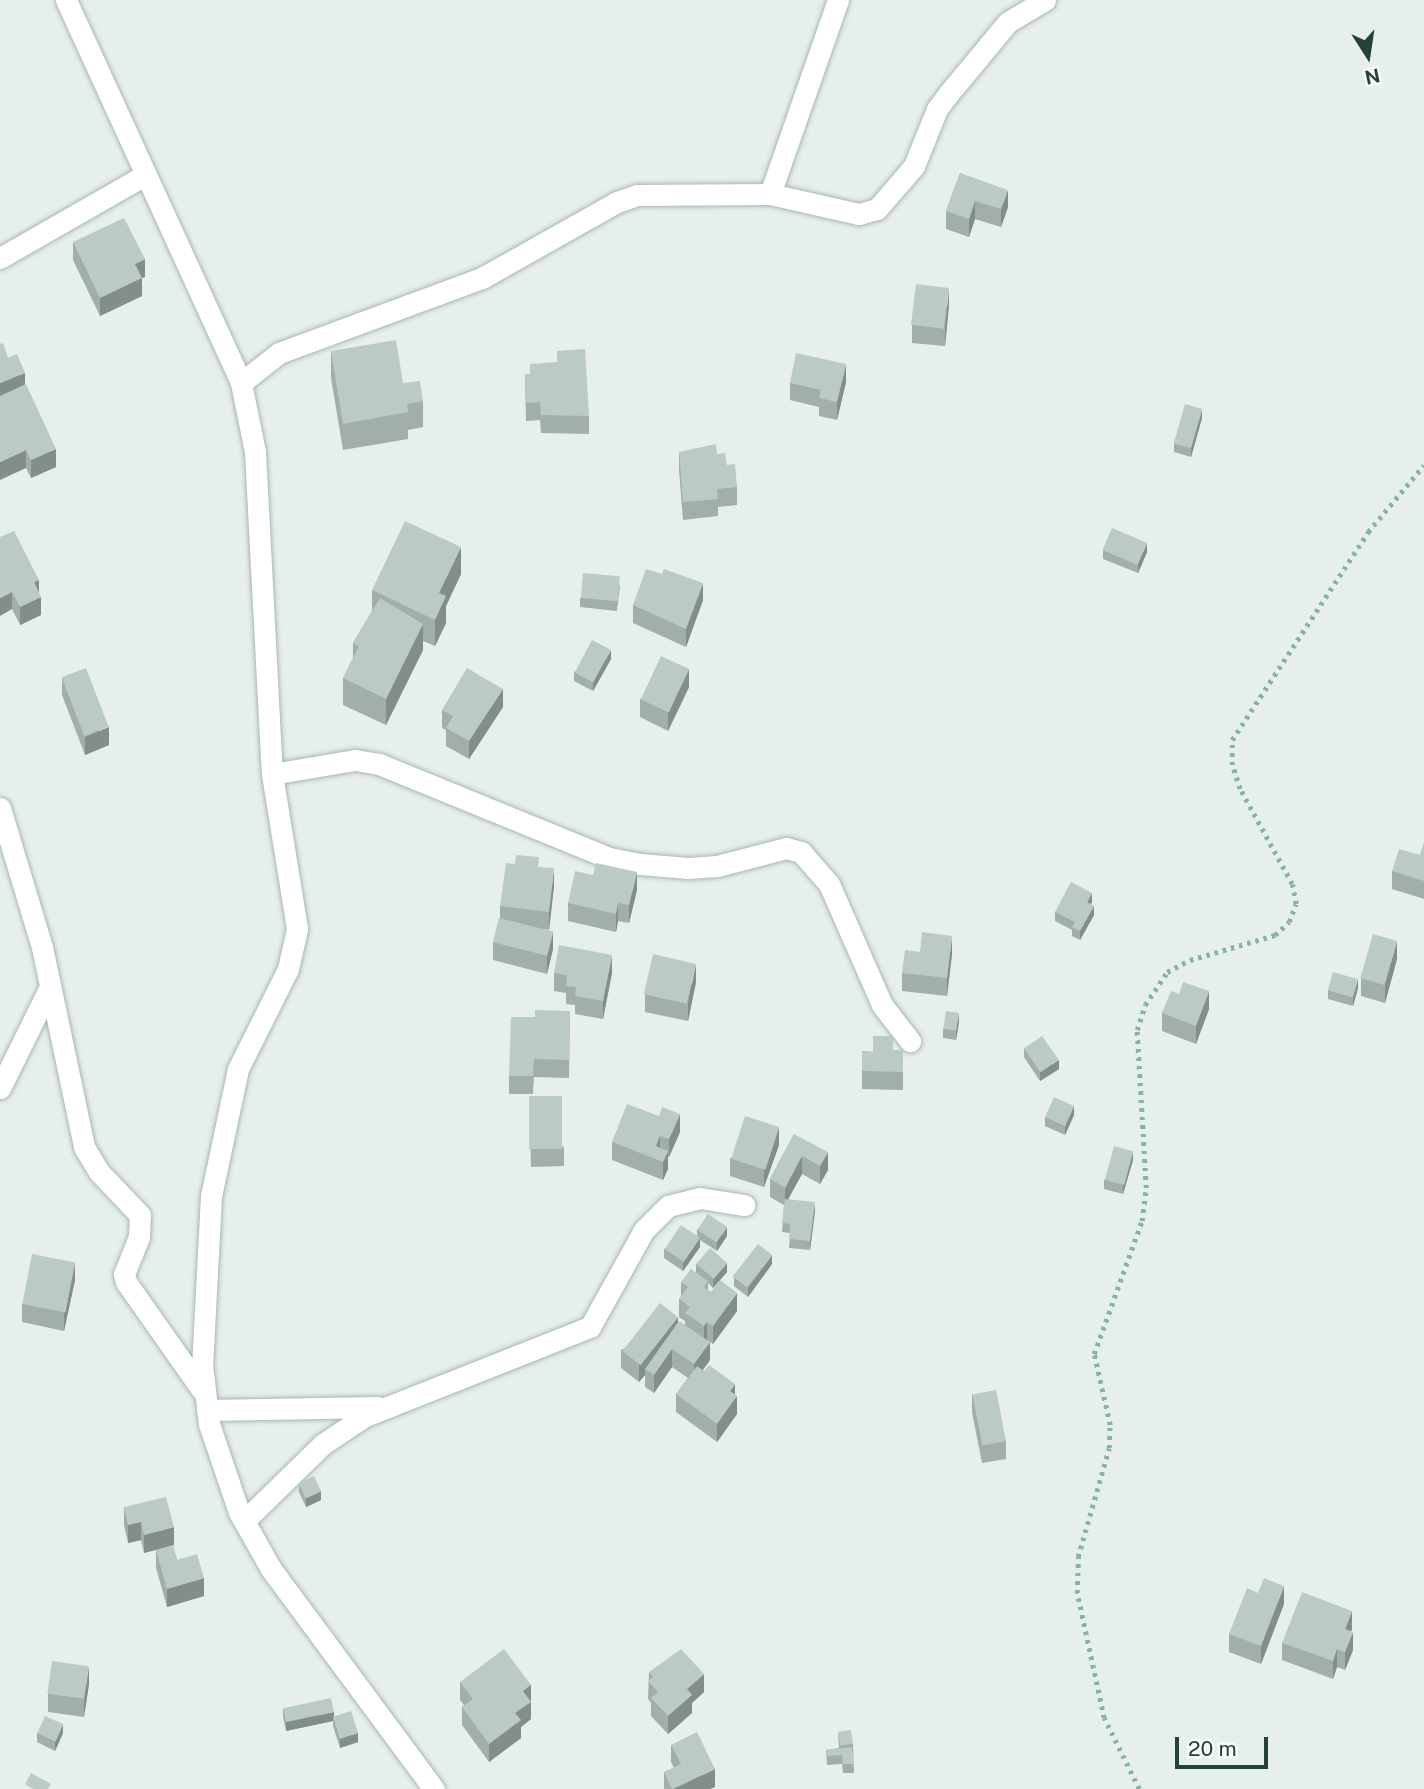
<!DOCTYPE html>
<style>
body{margin:0}
#map{position:relative;width:1424px;height:1789px;overflow:hidden;background:#e6efeb;font-family:"Public Sans",sans-serif}
div>[style]{position:absolute}
.path>*{height:4.5px;margin-top:-2.25px;transform-origin:0;background:repeating-linear-gradient(90deg,#86b3a5 0 3.5px,transparent 0 8.5px)}
.roads{filter:drop-shadow(0 0 2px #a8b8b2) drop-shadow(0 0 2px #a8b8b2)}
.minor>*{height:21px;margin:-10.5px;padding:0 10.5px;transform-origin:10.5px;border-radius:10.5px;background:#fff}
.wall>*{inset:0;background:#a1aea9}
.shaded-wall>*{inset:0;background:#838d89}
.building>*{inset:0;background:#bbcac4;transform-origin:0 0}
span{translate:-50% -50%;white-space:nowrap;text-align:center;line-height:1.15;-webkit-text-stroke:5px #f7fbf9;paint-order:stroke}
.north{position:absolute;left:1333px;top:21px;width:70px;height:70px;-webkit-text-stroke:5px #f7fbf9;paint-order:stroke;rotate:168deg;font-size:19px;font-weight:700;line-height:28px;text-align:center;color:#24423a}
.north::after{content:'';display:block;margin:auto;width:24px;height:32px;background:#24423a;clip-path:polygon(50% 0,100% 100%,50% 72%,0 100%)}
.scale{position:absolute;left:1175px;top:1737px;width:93px;height:32px;box-sizing:border-box;border:4px solid #24423a;border-top:0;padding-left:9px;font-size:21px;line-height:24px;white-space:nowrap;color:#24423a;-webkit-text-stroke:5px #f7fbf9;paint-order:stroke}
</style>
<div id="map">
<div class="path">
<div style="left:1139px;top:1789px;width:79px;rotate:-116.2deg"></div>
<div style="left:1104px;top:1718px;width:128px;rotate:-102.2deg"></div>
<div style="left:1077px;top:1593px;width:36px;rotate:-88deg"></div>
<div style="left:1078px;top:1557px;width:113px;rotate:-74.1deg"></div>
<div style="left:1109px;top:1448px;width:23px;rotate:-88deg"></div>
<div style="left:1110px;top:1425px;width:73px;rotate:-102.7deg"></div>
<div style="left:1094px;top:1354px;width:141px;rotate:-70.2deg"></div>
<div style="left:1142px;top:1221px;width:33px;rotate:-83deg"></div>
<div style="left:1146px;top:1188px;width:158px;rotate:-93.3deg"></div>
<div style="left:1137px;top:1030px;width:26px;rotate:-72deg"></div>
<div style="left:1145px;top:1005px;width:40px;rotate:-56deg"></div>
<div style="left:1167px;top:972px;width:26px;rotate:-28deg"></div>
<div style="left:1190px;top:960px;width:89px;rotate:-16.4deg"></div>
<div style="left:1275px;top:935px;width:19px;rotate:-43deg"></div>
<div style="left:1289px;top:922px;width:19px;rotate:-69deg"></div>
<div style="left:1296px;top:904px;width:20px;rotate:-101deg"></div>
<div style="left:1292px;top:884px;width:108px;rotate:-118.7deg"></div>
<div style="left:1240px;top:789px;width:25px;rotate:-108deg"></div>
<div style="left:1232px;top:765px;width:25px;rotate:-90deg"></div>
<div style="left:1232px;top:740px;width:249px;rotate:-56.8deg"></div>
<div style="left:1368px;top:532px;width:87px;rotate:-50.1deg"></div>
</div>
<div class="roads">
<div class="minor">
<div style="left:66px;top:0;width:421px;rotate:65.4deg"></div>
<div style="left:241px;top:383px;width:70px;rotate:78.5deg"></div>
<div style="left:255px;top:452px;width:322px;rotate:87deg"></div>
<div style="left:272px;top:774px;width:157px;rotate:80.8deg"></div>
<div style="left:297px;top:929px;width:41px;rotate:102.7deg"></div>
<div style="left:288px;top:969px;width:112px;rotate:116.6deg"></div>
<div style="left:238px;top:1069px;width:130px;rotate:102deg"></div>
<div style="left:211px;top:1196px;width:169px;rotate:93deg"></div>
<div style="left:202px;top:1365px;width:59px;rotate:83.2deg"></div>
<div style="left:209px;top:1424px;width:93px;rotate:71.2deg"></div>
<div style="left:239px;top:1512px;width:65px;rotate:60.7deg"></div>
<div style="left:271px;top:1569px;width:274px;rotate:53.5deg"></div>
<div style="left:770px;top:194px;width:206px;rotate:-70.7deg"></div>
<div style="left:0;top:258px;width:167px;rotate:-29.8deg"></div>
<div style="left:241px;top:383px;width:48px;rotate:-38.3deg"></div>
<div style="left:279px;top:353px;width:216px;rotate:-20.3deg"></div>
<div style="left:482px;top:278px;width:155px;rotate:-29.4deg"></div>
<div style="left:617px;top:202px;width:21px;rotate:-19deg"></div>
<div style="left:637px;top:195px;width:133px;rotate:-0.4deg"></div>
<div style="left:770px;top:194px;width:91px;rotate:12.7deg"></div>
<div style="left:859px;top:214px;width:19px;rotate:-16deg"></div>
<div style="left:877px;top:209px;width:57px;rotate:-49.3deg"></div>
<div style="left:914px;top:166px;width:61px;rotate:-68deg"></div>
<div style="left:937px;top:109px;width:20px;rotate:-53deg"></div>
<div style="left:949px;top:93px;width:92px;rotate:-50.3deg"></div>
<div style="left:1008px;top:22px;width:43px;rotate:-30.7deg"></div>
<div style="left:272px;top:774px;width:84px;rotate:-9.6deg"></div>
<div style="left:355px;top:760px;width:24px;rotate:9deg"></div>
<div style="left:379px;top:764px;width:248px;rotate:22.2deg"></div>
<div style="left:609px;top:858px;width:32px;rotate:11deg"></div>
<div style="left:640px;top:864px;width:48px;rotate:4.8deg"></div>
<div style="left:688px;top:868px;width:29px;rotate:-4deg"></div>
<div style="left:717px;top:866px;width:71px;rotate:-14.6deg"></div>
<div style="left:786px;top:848px;width:16px;rotate:15deg"></div>
<div style="left:801px;top:852px;width:43px;rotate:48.8deg"></div>
<div style="left:829px;top:884px;width:132px;rotate:66.3deg"></div>
<div style="left:882px;top:1005px;width:46px;rotate:52.1deg"></div>
<div style="left:0;top:808px;width:145px;rotate:73.2deg"></div>
<div style="left:42px;top:947px;width:204px;rotate:78.1deg"></div>
<div style="left:84px;top:1147px;width:29px;rotate:59deg"></div>
<div style="left:99px;top:1172px;width:59px;rotate:46.4deg"></div>
<div style="left:140px;top:1215px;width:22px;rotate:93deg"></div>
<div style="left:139px;top:1237px;width:40px;rotate:112deg"></div>
<div style="left:124px;top:1274px;width:8px;rotate:76deg"></div>
<div style="left:126px;top:1282px;width:132px;rotate:54.9deg"></div>
<div style="left:0;top:1088px;width:110px;rotate:-63.7deg"></div>
<div style="left:207px;top:1410px;width:171px;rotate:-1deg"></div>
<div style="left:244px;top:1521px;width:110px;rotate:-44.3deg"></div>
<div style="left:323px;top:1444px;width:50px;rotate:-33.7deg"></div>
<div style="left:365px;top:1416px;width:242px;rotate:-21.6deg"></div>
<div style="left:590px;top:1327px;width:111px;rotate:-60.9deg"></div>
<div style="left:644px;top:1230px;width:34px;rotate:-45deg"></div>
<div style="left:668px;top:1206px;width:33px;rotate:-14deg"></div>
<div style="left:700px;top:1198px;width:45px;rotate:9deg"></div>
</div>
</div>
<div class="wall">
<div style="clip-path:polygon(960px 173px,1008px 207px,1001px 227px,975px 219px,969px 237px,946px 229px,946px 211px)"></div>
<div style="clip-path:polygon(73px 242px,145px 277px,142px 278px,142px 296px,100px 316px,73px 260px)"></div>
<div style="clip-path:polygon(949px 305px,945px 346px,912px 343px,912px 325px)"></div>
<div style="clip-path:polygon(331px 351px,403px 383px,423px 401px,423px 427px,408px 430px,408px 439px,343px 450px,331px 378px)"></div>
<div style="clip-path:polygon(8px 358px,25px 385px,56px 467px,31px 478px,26px 468px)"></div>
<div style="clip-path:polygon(530px 364px,589px 416px,589px 434px,541px 433px,540px 420px,526px 421px,525px 374px,530px 374px)"></div>
<div style="clip-path:polygon(846px 382px,837px 420px,819px 416px,819px 407px,790px 400px,790px 383px)"></div>
<div style="clip-path:polygon(1202px 418px,1191px 457px,1174px 452px,1174px 443px)"></div>
<div style="clip-path:polygon(679px 452px,717px 454px,727px 465px,737px 487px,737px 505px,718px 507px,718px 516px,683px 520px,679px 470px)"></div>
<div style="clip-path:polygon(0 537px,39px 592px,41px 615px,20px 625px,12px 609px)"></div>
<div style="clip-path:polygon(1103px 550px,1147px 552px,1138px 573px,1103px 559px)"></div>
<div style="clip-path:polygon(461px 574px,446px 606px,446px 623px,435px 646px,423px 641px,423px 650px,386px 725px,343px 705px,343px 678px,353px 658px,353px 643px,372px 611px,372px 590px)"></div>
<div style="clip-path:polygon(662px 574px,703px 600px,686px 647px,633px 623px,633px 605px)"></div>
<div style="clip-path:polygon(620px 585px,617px 611px,580px 607px,580px 598px)"></div>
<div style="clip-path:polygon(611px 659px,593px 691px,574px 681px,574px 672px)"></div>
<div style="clip-path:polygon(62px 677px,109px 745px,85px 755px,62px 695px)"></div>
<div style="clip-path:polygon(689px 687px,668px 731px,640px 717px,640px 699px)"></div>
<div style="clip-path:polygon(503px 707px,469px 759px,446px 746px,446px 730px,442px 728px,442px 710px)"></div>
<div style="clip-path:polygon(1424px 843px,1424px 899px,1392px 889px,1392px 871px,1420px 855px)"></div>
<div style="clip-path:polygon(539px 867px,554px 886px,549px 930px,544px 929px,553px 949px,547px 974px,493px 960px,493px 942px,500px 918px,500px 906px)"></div>
<div style="clip-path:polygon(637px 890px,629px 923px,618px 921px,616px 932px,568px 921px,568px 903px)"></div>
<div style="clip-path:polygon(1092px 902px,1091px 904px,1094px 915px,1080px 940px,1072px 936px,1072px 930px,1055px 921px,1055px 912px)"></div>
<div style="clip-path:polygon(952px 954px,947px 996px,902px 991px,902px 973px)"></div>
<div style="clip-path:polygon(1397px 959px,1385px 1003px,1361px 996px,1361px 978px)"></div>
<div style="clip-path:polygon(554px 973px,612px 973px,603px 1019px,575px 1014px,575px 1005px,566px 1004px,566px 993px,554px 991px)"></div>
<div style="clip-path:polygon(696px 982px,688px 1021px,645px 1012px,645px 994px)"></div>
<div style="clip-path:polygon(1358px 988px,1353px 1006px,1328px 999px,1328px 990px)"></div>
<div style="clip-path:polygon(1179px 994px,1209px 1009px,1196px 1044px,1162px 1031px,1162px 1013px)"></div>
<div style="clip-path:polygon(570px 1011px,569px 1078px,534px 1077px,533px 1094px,509px 1094px,509px 1076px,535px 1017px)"></div>
<div style="clip-path:polygon(959px 1022px,956px 1040px,943px 1038px,943px 1029px)"></div>
<div style="clip-path:polygon(1024px 1048px,1059px 1069px,1040px 1081px,1024px 1057px)"></div>
<div style="clip-path:polygon(893px 1050px,903px 1050px,903px 1090px,862px 1089px,862px 1051px,873px 1052px)"></div>
<div style="clip-path:polygon(529px 1096px,564px 1148px,564px 1166px,531px 1167px)"></div>
<div style="clip-path:polygon(1074px 1115px,1065px 1135px,1045px 1126px,1045px 1117px)"></div>
<div style="clip-path:polygon(680px 1132px,669px 1157px,668px 1157px,668px 1169px,663px 1180px,612px 1160px,612px 1142px)"></div>
<div style="clip-path:polygon(794px 1134px,828px 1170px,820px 1184px,802px 1174px,788px 1199px,815px 1211px,810px 1250px,789px 1248px,790px 1233px,782px 1232px,784px 1205px,770px 1197px,770px 1179px)"></div>
<div style="clip-path:polygon(779px 1145px,764px 1187px,730px 1176px,730px 1158px)"></div>
<div style="clip-path:polygon(1133px 1160px,1123px 1194px,1104px 1189px,1104px 1180px)"></div>
<div style="clip-path:polygon(697px 1229px,727px 1236px,717px 1251px,700px 1240px,700px 1247px,683px 1271px,664px 1258px,664px 1249px,697px 1236px)"></div>
<div style="clip-path:polygon(696px 1264px,727px 1272px,713px 1288px,708px 1283px,708px 1290px,737px 1311px,713px 1344px,707px 1340px,710px 1360px,703px 1370px,735px 1395px,737px 1414px,717px 1442px,676px 1412px,676px 1394px,688px 1378px,672px 1367px,654px 1393px,645px 1387px,645px 1375px,639px 1382px,621px 1368px,621px 1350px,678px 1322px,685px 1325px,685px 1321px,679px 1317px,679px 1299px,681px 1296px,681px 1282px,696px 1272px)"></div>
<div style="clip-path:polygon(772px 1264px,748px 1297px,734px 1286px,734px 1277px)"></div>
<div style="clip-path:polygon(75px 1280px,64px 1331px,22px 1322px,22px 1304px)"></div>
<div style="clip-path:polygon(972px 1394px,1006px 1441px,1006px 1459px,982px 1463px,972px 1412px)"></div>
<div style="clip-path:polygon(299px 1483px,321px 1500px,306px 1507px,299px 1492px)"></div>
<div style="clip-path:polygon(124px 1507px,174px 1545px,173px 1546px,177px 1560px,204px 1596px,167px 1607px,156px 1568px,156px 1550px,163px 1548px,144px 1553px,141px 1540px,128px 1543px,124px 1525px)"></div>
<div style="clip-path:polygon(1258px 1593px,1284px 1604px,1261px 1664px,1229px 1652px,1229px 1634px)"></div>
<div style="clip-path:polygon(1352px 1629px,1351px 1631px,1353px 1650px,1345px 1670px,1337px 1667px,1333px 1679px,1282px 1660px,1282px 1643px)"></div>
<div style="clip-path:polygon(649px 1672px,704px 1692px,692px 1703px,692px 1713px,668px 1734px,651px 1716px,651px 1703px,648px 1699px)"></div>
<div style="clip-path:polygon(460px 1682px,531px 1685px,531px 1719px,521px 1727px,521px 1738px,489px 1762px,462px 1725px,462px 1707px,464px 1705px,460px 1700px)"></div>
<div style="clip-path:polygon(89px 1684px,84px 1717px,48px 1712px,48px 1694px)"></div>
<div style="clip-path:polygon(283px 1708px,334px 1717px,358px 1742px,340px 1748px,333px 1726px,333px 1721px,286px 1731px,283px 1717px)"></div>
<div style="clip-path:polygon(37px 1733px,63px 1733px,55px 1751px,37px 1742px)"></div>
<div style="clip-path:polygon(838px 1733px,853px 1744px,854px 1773px,843px 1773px,842px 1764px,827px 1765px,826px 1750px,839px 1748px)"></div>
<div style="clip-path:polygon(671px 1745px,715px 1787px,710px 1789px,664px 1789px,664px 1772px,674px 1768px,671px 1762px)"></div>
</div>
<div class="shaded-wall">
<div style="clip-path:polygon(1008px 190px,1008px 207px,1001px 227px,1001px 209px)"></div>
<div style="clip-path:polygon(975px 201px,975px 219px,969px 237px,969px 219px)"></div>
<div style="clip-path:polygon(145px 259px,145px 277px,142px 278px,142px 296px,100px 316px,100px 298px,135px 264px)"></div>
<div style="clip-path:polygon(949px 288px,949px 305px,945px 346px,945px 328px)"></div>
<div style="clip-path:polygon(846px 364px,846px 382px,837px 420px,837px 402px)"></div>
<div style="clip-path:polygon(25px 373px,25px 391px,0 401px,0 383px)"></div>
<div style="clip-path:polygon(1202px 409px,1202px 418px,1191px 457px,1191px 448px)"></div>
<div style="clip-path:polygon(56px 449px,56px 467px,31px 478px,31px 460px)"></div>
<div style="clip-path:polygon(26px 450px,26px 468px,0 480px,0 462px)"></div>
<div style="clip-path:polygon(1147px 543px,1147px 552px,1138px 573px,1138px 564px)"></div>
<div style="clip-path:polygon(461px 547px,461px 574px,446px 606px,446px 623px,435px 646px,435px 620px,439px 593px)"></div>
<div style="clip-path:polygon(39px 580px,39px 598px,34px 582px)"></div>
<div style="clip-path:polygon(703px 583px,703px 600px,686px 647px,686px 629px)"></div>
<div style="clip-path:polygon(12px 592px,12px 609px,0 616px,0 598px)"></div>
<div style="clip-path:polygon(41px 597px,41px 615px,20px 625px,20px 607px)"></div>
<div style="clip-path:polygon(423px 624px,423px 650px,386px 725px,386px 699px)"></div>
<div style="clip-path:polygon(611px 650px,611px 659px,593px 691px,593px 682px)"></div>
<div style="clip-path:polygon(689px 669px,689px 687px,668px 731px,668px 713px)"></div>
<div style="clip-path:polygon(503px 689px,503px 707px,469px 759px,469px 741px)"></div>
<div style="clip-path:polygon(109px 727px,109px 745px,85px 755px,85px 737px)"></div>
<div style="clip-path:polygon(554px 868px,554px 886px,549px 930px,549px 912px)"></div>
<div style="clip-path:polygon(637px 872px,637px 890px,629px 923px,629px 905px)"></div>
<div style="clip-path:polygon(1092px 893px,1092px 902px,1087px 911px,1087px 902px)"></div>
<div style="clip-path:polygon(618px 903px,618px 921px,616px 932px,616px 914px)"></div>
<div style="clip-path:polygon(1094px 906px,1094px 915px,1080px 940px,1080px 931px)"></div>
<div style="clip-path:polygon(553px 931px,553px 949px,547px 974px,547px 956px)"></div>
<div style="clip-path:polygon(952px 936px,952px 954px,947px 996px,947px 978px)"></div>
<div style="clip-path:polygon(1397px 941px,1397px 959px,1385px 1003px,1385px 985px)"></div>
<div style="clip-path:polygon(612px 955px,612px 973px,603px 1019px,603px 1001px)"></div>
<div style="clip-path:polygon(696px 964px,696px 982px,688px 1021px,688px 1003px)"></div>
<div style="clip-path:polygon(1358px 979px,1358px 988px,1353px 1006px,1353px 997px)"></div>
<div style="clip-path:polygon(1209px 991px,1209px 1009px,1196px 1044px,1196px 1026px)"></div>
<div style="clip-path:polygon(959px 1013px,959px 1022px,956px 1040px,956px 1031px)"></div>
<div style="clip-path:polygon(1059px 1060px,1059px 1069px,1040px 1081px,1040px 1072px)"></div>
<div style="clip-path:polygon(1074px 1106px,1074px 1115px,1065px 1135px,1065px 1126px)"></div>
<div style="clip-path:polygon(680px 1114px,680px 1132px,669px 1157px,669px 1139px)"></div>
<div style="clip-path:polygon(779px 1127px,779px 1145px,764px 1187px,764px 1169px)"></div>
<div style="clip-path:polygon(660px 1136px,660px 1154px,656px 1146px)"></div>
<div style="clip-path:polygon(668px 1151px,668px 1169px,663px 1180px,663px 1162px)"></div>
<div style="clip-path:polygon(1133px 1151px,1133px 1160px,1123px 1194px,1123px 1185px)"></div>
<div style="clip-path:polygon(828px 1152px,828px 1170px,820px 1184px,820px 1166px)"></div>
<div style="clip-path:polygon(802px 1156px,802px 1174px,785px 1205px,785px 1188px)"></div>
<div style="clip-path:polygon(815px 1202px,815px 1211px,810px 1250px,810px 1241px)"></div>
<div style="clip-path:polygon(727px 1227px,727px 1236px,717px 1251px,717px 1242px)"></div>
<div style="clip-path:polygon(700px 1238px,700px 1247px,683px 1271px,683px 1262px)"></div>
<div style="clip-path:polygon(772px 1255px,772px 1264px,748px 1297px,748px 1288px)"></div>
<div style="clip-path:polygon(75px 1262px,75px 1280px,64px 1331px,64px 1313px)"></div>
<div style="clip-path:polygon(727px 1263px,727px 1272px,713px 1288px,713px 1279px)"></div>
<div style="clip-path:polygon(737px 1293px,737px 1311px,713px 1344px,713px 1326px)"></div>
<div style="clip-path:polygon(678px 1317px,678px 1335px,645px 1369px,645px 1375px,639px 1382px,639px 1364px)"></div>
<div style="clip-path:polygon(707px 1322px,707px 1340px,704px 1344px,704px 1326px)"></div>
<div style="clip-path:polygon(710px 1342px,710px 1360px,694px 1382px,694px 1364px)"></div>
<div style="clip-path:polygon(672px 1349px,672px 1367px,654px 1393px,654px 1375px)"></div>
<div style="clip-path:polygon(735px 1384px,735px 1398px,737px 1396px,737px 1414px,717px 1442px,717px 1424px,730px 1391px)"></div>
<div style="clip-path:polygon(321px 1491px,321px 1500px,306px 1507px,306px 1498px)"></div>
<div style="clip-path:polygon(141px 1522px,141px 1540px,128px 1543px,128px 1525px)"></div>
<div style="clip-path:polygon(174px 1527px,174px 1545px,144px 1553px,144px 1535px)"></div>
<div style="clip-path:polygon(204px 1578px,204px 1596px,167px 1607px,167px 1589px)"></div>
<div style="clip-path:polygon(1284px 1586px,1284px 1604px,1261px 1664px,1261px 1646px)"></div>
<div style="clip-path:polygon(1352px 1611px,1352px 1629px,1345px 1647px,1345px 1629px)"></div>
<div style="clip-path:polygon(1353px 1632px,1353px 1650px,1345px 1670px,1345px 1652px)"></div>
<div style="clip-path:polygon(1337px 1649px,1337px 1667px,1333px 1679px,1333px 1661px)"></div>
<div style="clip-path:polygon(89px 1666px,89px 1684px,84px 1717px,84px 1699px)"></div>
<div style="clip-path:polygon(704px 1674px,704px 1692px,692px 1703px,692px 1713px,668px 1734px,668px 1716px,687px 1689px)"></div>
<div style="clip-path:polygon(531px 1685px,531px 1719px,521px 1727px,521px 1738px,489px 1762px,489px 1744px,515px 1713px,523px 1691px)"></div>
<div style="clip-path:polygon(334px 1712px,334px 1720px,333px 1717px,333px 1721px,286px 1731px,286px 1722px)"></div>
<div style="clip-path:polygon(63px 1724px,63px 1733px,55px 1751px,55px 1742px)"></div>
<div style="clip-path:polygon(358px 1733px,358px 1742px,340px 1748px,340px 1739px)"></div>
<div style="clip-path:polygon(715px 1769px,715px 1787px,710px 1789px,674px 1789px)"></div>
</div>
<div class="building">
<div style="clip-path:polygon(960px 173px,1008px 190px,1001px 209px,975px 201px,969px 219px,946px 211px)"></div>
<div style="clip-path:polygon(124px 218px,145px 259px,135px 264px,142px 278px,100px 298px,73px 242px)"></div>
<div style="left:916px;top:284px;width:33px;height:41px;rotate:7deg"></div>
<div style="clip-path:polygon(396px 340px,403px 383px,420px 381px,423px 401px,407px 404px,408px 412px,343px 424px,331px 351px)"></div>
<div style="clip-path:polygon(3px 343px,8px 358px,17px 354px,25px 373px,0 383px,0 344px)"></div>
<div style="clip-path:polygon(585px 349px,589px 416px,541px 415px,540px 402px,526px 403px,525px 374px,530px 374px,530px 364px,557px 362px,557px 351px)"></div>
<div style="clip-path:polygon(796px 353px,846px 364px,837px 402px,819px 398px,821px 390px,790px 383px)"></div>
<div style="clip-path:polygon(26px 384px,56px 449px,31px 460px,26px 450px,0 462px,0 396px)"></div>
<div style="left:1185px;top:404px;width:18px;height:41px;rotate:16deg"></div>
<div style="clip-path:polygon(716px 444px,717px 454px,725px 453px,727px 465px,735px 464px,737px 487px,717px 489px,718px 499px,683px 502px,679px 452px)"></div>
<div style="clip-path:polygon(405px 521px,461px 547px,439px 593px,446px 596px,435px 620px,372px 590px)"></div>
<div style="left:1112px;top:528px;width:38px;height:24px;rotate:23deg"></div>
<div style="clip-path:polygon(14px 531px,39px 580px,34px 582px,41px 597px,20px 607px,12px 592px,0 598px,0 537px)"></div>
<div style="clip-path:polygon(646px 569px,662px 574px,664px 569px,703px 583px,686px 629px,633px 605px)"></div>
<div style="left:583px;top:573px;width:37px;height:25px;rotate:5deg"></div>
<div style="clip-path:polygon(380px 598px,423px 624px,386px 699px,343px 678px,359px 646px,353px 643px)"></div>
<div style="left:592px;top:640px;width:21px;height:37px;rotate:28deg"></div>
<div style="left:661px;top:656px;width:31px;height:48px;rotate:25deg"></div>
<div style="left:86px;top:668px;width:63px;height:26px;rotate:69deg"></div>
<div style="clip-path:polygon(467px 668px,503px 689px,469px 741px,446px 728px,453px 716px,442px 710px)"></div>
<div style="clip-path:polygon(1424px 843px,1424px 881px,1392px 871px,1399px 849px,1420px 855px)"></div>
<div style="clip-path:polygon(516px 855px,539px 857px,538px 867px,554px 868px,549px 912px,500px 906px,506px 863px,515px 864px)"></div>
<div style="clip-path:polygon(596px 863px,637px 872px,629px 905px,618px 903px,616px 914px,568px 903px,575px 871px,593px 875px)"></div>
<div style="clip-path:polygon(1071px 882px,1092px 893px,1087px 902px,1094px 906px,1080px 931px,1072px 927px,1075px 922px,1055px 912px)"></div>
<div style="left:499px;top:918px;width:56px;height:25px;rotate:14deg"></div>
<div style="clip-path:polygon(922px 932px,952px 936px,947px 978px,902px 973px,905px 950px,920px 952px)"></div>
<div style="left:1373px;top:934px;width:25px;height:46px;rotate:16deg"></div>
<div style="clip-path:polygon(559px 945px,612px 955px,603px 1001px,575px 996px,576px 987px,566px 986px,567px 975px,554px 973px)"></div>
<div style="left:653px;top:954px;width:44px;height:41px;rotate:13deg"></div>
<div style="left:1333px;top:972px;width:26px;height:19px;rotate:16deg"></div>
<div style="clip-path:polygon(1183px 982px,1209px 991px,1196px 1026px,1162px 1013px,1171px 991px,1179px 994px)"></div>
<div style="clip-path:polygon(535px 1010px,570px 1011px,569px 1060px,534px 1059px,533px 1076px,509px 1076px,511px 1017px,535px 1017px)"></div>
<div style="left:946px;top:1011px;width:13px;height:18px;rotate:9deg"></div>
<div style="clip-path:polygon(873px 1036px,893px 1036px,893px 1050px,903px 1050px,903px 1072px,862px 1071px,862px 1051px,873px 1052px)"></div>
<div style="left:1042px;top:1036px;width:29px;height:22px;rotate:55deg"></div>
<div style="left:529px;top:1096px;width:33px;height:53px"></div>
<div style="left:1054px;top:1097px;width:22px;height:22px;rotate:24deg"></div>
<div style="clip-path:polygon(627px 1104px,659px 1116px,662px 1107px,680px 1114px,669px 1139px,660px 1136px,656px 1146px,668px 1151px,663px 1162px,612px 1142px)"></div>
<div style="left:745px;top:1116px;width:36px;height:45px;rotate:18deg"></div>
<div style="clip-path:polygon(794px 1134px,828px 1152px,820px 1166px,802px 1156px,785px 1188px,770px 1179px)"></div>
<div style="left:1114px;top:1146px;width:20px;height:35px;rotate:15deg"></div>
<div style="clip-path:polygon(785px 1199px,815px 1202px,810px 1241px,789px 1239px,790px 1224px,782px 1223px)"></div>
<div style="left:708px;top:1214px;width:23px;height:19px;rotate:34deg"></div>
<div style="left:681px;top:1225px;width:23px;height:29px;rotate:34deg"></div>
<div style="left:758px;top:1244px;width:18px;height:41px;rotate:38deg"></div>
<div style="left:710px;top:1248px;width:23px;height:21px;rotate:41deg"></div>
<div style="left:32px;top:1254px;width:44px;height:51px;rotate:11deg"></div>
<div style="clip-path:polygon(691px 1269px,708px 1281px,704px 1287px,711px 1292px,720px 1280px,737px 1293px,713px 1326px,707px 1322px,704px 1326px,685px 1313px,690px 1307px,679px 1299px,688px 1287px,681px 1282px)"></div>
<div style="left:660px;top:1303px;width:23px;height:61px;rotate:38deg"></div>
<div style="clip-path:polygon(679px 1321px,710px 1342px,694px 1364px,672px 1349px,654px 1375px,645px 1369px)"></div>
<div style="clip-path:polygon(709px 1365px,735px 1384px,730px 1391px,737px 1396px,717px 1424px,676px 1394px,697px 1366px,704px 1371px)"></div>
<div style="left:996px;top:1390px;width:52px;height:24px;rotate:79deg"></div>
<div style="left:314px;top:1476px;width:17px;height:17px;rotate:65deg"></div>
<div style="clip-path:polygon(166px 1497px,174px 1527px,144px 1535px,141px 1522px,128px 1525px,124px 1507px)"></div>
<div style="clip-path:polygon(173px 1545px,177px 1560px,197px 1554px,204px 1578px,167px 1589px,156px 1550px)"></div>
<div style="clip-path:polygon(1264px 1578px,1284px 1586px,1261px 1646px,1229px 1634px,1247px 1588px,1258px 1593px)"></div>
<div style="clip-path:polygon(1302px 1592px,1352px 1611px,1345px 1629px,1353px 1632px,1345px 1652px,1337px 1649px,1333px 1661px,1282px 1643px)"></div>
<div style="clip-path:polygon(504px 1649px,531px 1685px,523px 1691px,531px 1702px,515px 1713px,521px 1720px,489px 1744px,462px 1707px,473px 1699px,460px 1682px)"></div>
<div style="clip-path:polygon(681px 1649px,704px 1674px,687px 1689px,692px 1695px,668px 1716px,651px 1698px,658px 1692px,648px 1681px,653px 1677px,649px 1672px)"></div>
<div style="left:52px;top:1661px;width:37px;height:33px;rotate:8deg"></div>
<div style="left:331px;top:1698px;width:14px;height:49px;rotate:78deg"></div>
<div style="left:351px;top:1711px;width:23px;height:19px;rotate:72deg"></div>
<div style="left:45px;top:1716px;width:20px;height:19px;rotate:24deg"></div>
<div style="left:851px;top:1730px;width:14px;height:13px;rotate:82deg"></div>
<div style="clip-path:polygon(697px 1732px,715px 1769px,672px 1789px,664px 1772px,681px 1764px,671px 1745px)"></div>
<div style="clip-path:polygon(852px 1747px,854px 1764px,843px 1764px,842px 1755px,827px 1756px,826px 1750px)"></div>
<div style="clip-path:polygon(31px 1773px,51px 1784px,48px 1789px,33px 1789px,25px 1784px)"></div>
</div>
<div class="north">N</div>
<div class="scale">20 m</div>
</div>
